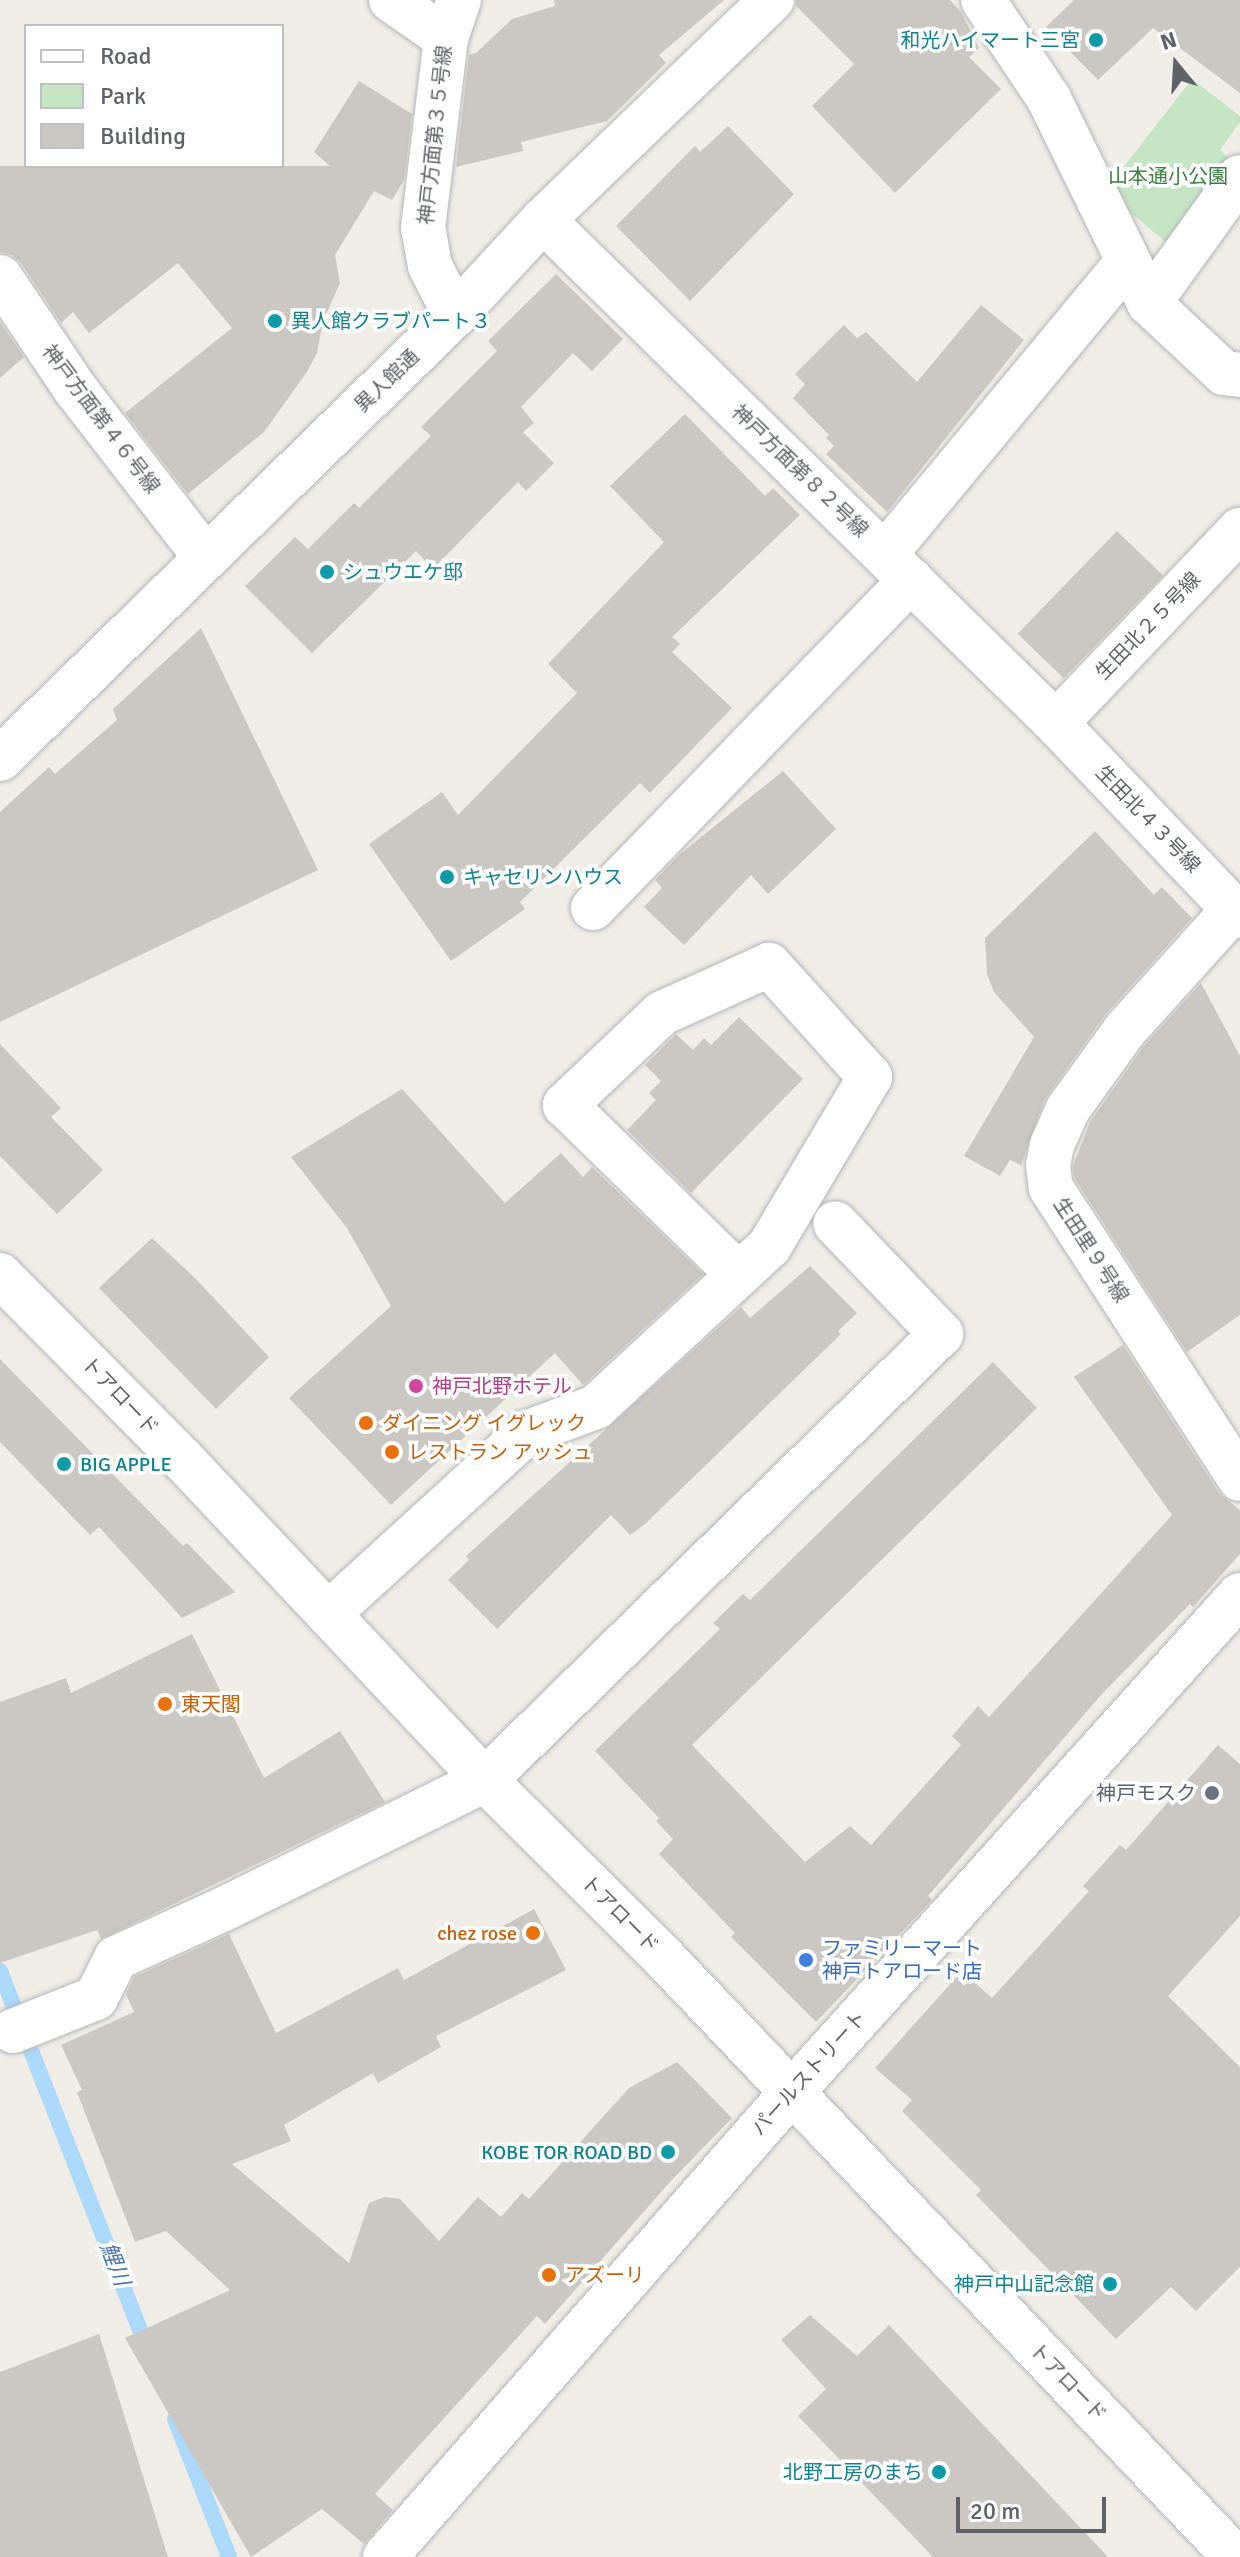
<!DOCTYPE html>
<meta charset="utf-8">
<style>
body{margin:0}
#map{position:relative;width:1240px;height:2557px;overflow:hidden;background:#efede6;font-family:Signika,"Noto Sans JP",sans-serif}
div>[style]{position:absolute}
.green>*{inset:0;background:#c5e5c5}
.stream>*{height:16px;margin:-8px;padding:0 8px;transform-origin:8px;border-radius:8px;background:#acd8fa}
.building>*{inset:0;background:#cbc8c4;transform-origin:0 0}
.roads{filter:drop-shadow(0 0 2px #b3b6ba) drop-shadow(0 0 2px #b3b6ba)}
.minor>*{height:44px;margin:-22px;padding:0 22px;transform-origin:22px;border-radius:22px;background:#fff}
.tertiary>*{height:44px;margin:-22px;padding:0 22px;transform-origin:22px;border-radius:22px;background:#fff}
.dots>*{width:22px;height:22px;translate:-50% -50%;box-sizing:border-box;border:4px solid #fff;border-radius:50%}
span{translate:-50% -50%;white-space:nowrap;text-align:center;line-height:1.15;-webkit-text-stroke:7px #fff;paint-order:stroke}
.culture-label{font-size:20px;color:#0d838f}
.right{translate:-100% -50%;text-align:right}
.left{translate:0 -50%;text-align:left}
.street-label{font-size:20px;color:#5e6166}
.park-label{font-size:20px;color:#3a803e}
.hotel-label{font-size:20px;color:#b23c85}
.food-label{font-size:20px;color:#c56008}
.worship-label{font-size:20px;color:#5b616d}
.shop-label{font-size:20px;color:#366cbe}
.water-label{font-size:22px;color:#4978ac;font-style:italic}
.legend{position:absolute;left:24px;top:24px;width:260px;height:144px;box-sizing:border-box;background:#fff;border:2px solid #bfc0c2;margin:0;padding:10px 14px;list-style:none;font-size:24px;color:#5e6166}
.legend li{display:flex;align-items:center;gap:16px;height:40px}
.legend b{width:40px;border:2px solid #bfc0c2}
.north{position:absolute;left:1136px;top:24px;width:80px;height:80px;-webkit-text-stroke:6px #fff;paint-order:stroke;rotate:342deg;font-size:22px;font-weight:700;line-height:32px;text-align:center;color:#5e6166}
.north::after{content:'';display:block;margin:auto;width:28px;height:36px;background:#5e6166;clip-path:polygon(50% 0,100% 100%,50% 72%,0 100%)}
.scale{position:absolute;left:956px;top:2497px;width:150px;height:36px;box-sizing:border-box;border:4px solid #5e6166;border-top:0;padding-left:10px;font-size:24px;line-height:28px;white-space:nowrap;color:#5e6166;-webkit-text-stroke:6px #fff;paint-order:stroke}
</style>
<div id="map">
<div class="green">
<div style="clip-path:polygon(1192px 79px,1240px 116px,1240px 122px,1220px 150px,1232px 161px,1168px 244px,1105px 191px)"></div>
</div>
<div class="stream">
<div style="left:0;top:1971px;width:406px;rotate:68.7deg"></div>
<div style="left:175px;top:2419px;width:148px;rotate:68.6deg"></div>
</div>
<div class="building">
<div style="clip-path:polygon(554px 0,724px 0,659px 55px,666px 63px,607px 121px,521px 142px,523px 151px,456px 167px,469px 55px,476px 53px,512px 19px,555px 6px)"></div>
<div style="clip-path:polygon(796px 0,950px 0,961px 12px,979px 48px,969px 57px,1001px 89px,895px 193px,812px 106px,854px 64px,796px 6px)"></div>
<div style="clip-path:polygon(1074px 0,1240px 0,1240px 93px,1153px 28px,1098px 80px,1046px 27px)"></div>
<div style="clip-path:polygon(359px 81px,412px 114px,404px 180px,392px 200px,374px 191px,335px 255px,340px 283px,323px 321px,317px 353px,307px 372px,264px 432px,188px 494px,125px 413px,232px 328px,178px 263px,89px 333px,73px 312px,61px 323px,21px 263px,12px 255px,0 252px,0 166px,330px 166px,314px 152px)"></div>
<div style="clip-path:polygon(728px 126px,794px 194px,690px 301px,616px 226px,695px 146px,700px 152px)"></div>
<div style="clip-path:polygon(556px 274px,623px 339px,592px 371px,573px 353px,521px 407px,534px 423px,523px 432px,554px 463px,526px 491px,518px 482px,433px 569px,416px 551px,312px 653px,245px 586px,295px 537px,308px 549px,354px 503px,359px 508px,431px 436px,421px 427px,497px 351px,488px 341px)"></div>
<div style="clip-path:polygon(981px 305px,1024px 340px,887px 512px,826px 454px,834px 446px,826px 438px,829px 435px,793px 398px,805px 384px,795px 374px,844px 325px,857px 338px,866px 332px,917px 382px)"></div>
<div style="clip-path:polygon(0 322px,24px 357px,0 378px)"></div>
<div style="clip-path:polygon(685px 414px,765px 496px,773px 488px,800px 515px,672px 637px,680px 644px,672px 652px,732px 708px,650px 793px,640px 783px,520px 902px,525px 909px,451px 961px,369px 844px,442px 792px,458px 815px,577px 693px,548px 664px,664px 542px,610px 486px)"></div>
<div style="left:1117px;top:531px;width:64px;height:143px;rotate:44deg"></div>
<div style="clip-path:polygon(201px 628px,318px 870px,0 1022px,0 812px,49px 767px,55px 774px,117px 720px,113px 709px)"></div>
<div style="clip-path:polygon(783px 771px,836px 829px,768px 894px,751px 875px,684px 945px,644px 907px,662px 888px,655px 880px,679px 855px)"></div>
<div style="clip-path:polygon(1095px 831px,1154px 895px,1162px 887px,1192px 918px,1105px 1015px,1045px 1099px,1021px 1165px,1010px 1160px,1000px 1176px,964px 1156px,1034px 1037px,994px 992px,987px 974px,985px 938px)"></div>
<div style="clip-path:polygon(1201px 983px,1240px 1056px,1240px 1315px,1187px 1352px,1075px 1179px,1073px 1166px,1090px 1122px,1144px 1046px)"></div>
<div style="clip-path:polygon(739px 1017px,803px 1079px,691px 1193px,627px 1130px,656px 1100px,649px 1093px,661px 1081px,645px 1065px,676px 1034px,693px 1050px,704px 1038px,711px 1045px)"></div>
<div style="clip-path:polygon(0 1044px,61px 1108px,51px 1117px,103px 1170px,57px 1214px,0 1156px)"></div>
<div style="clip-path:polygon(402px 1089px,505px 1203px,561px 1153px,583px 1177px,592px 1167px,703px 1274px,583px 1385px,555px 1353px,391px 1505px,289px 1398px,391px 1306px,347px 1228px,291px 1157px)"></div>
<div style="clip-path:polygon(152px 1238px,196px 1279px,269px 1357px,216px 1409px,99px 1288px)"></div>
<div style="clip-path:polygon(810px 1266px,857px 1313px,838px 1331px,841px 1334px,644px 1525px,630px 1535px,611px 1515px,497px 1629px,448px 1580px,469px 1560px,466px 1556px,741px 1307px,750px 1318px)"></div>
<div style="clip-path:polygon(1123px 1345px,1219px 1493px,1240px 1510px,1240px 1554px,1193px 1607px,1190px 1604px,1101px 1695px,928px 1896px,932px 1900px,816px 2022px,731px 1937px,735px 1933px,659px 1854px,673px 1839px,656px 1821px,659px 1818px,595px 1751px,720px 1629px,713px 1623px,743px 1594px,750px 1600px,993px 1362px,1037px 1408px,692px 1745px,805px 1862px,850px 1826px,871px 1845px,961px 1745px,952px 1736px,978px 1706px,989px 1717px,1172px 1515px,1074px 1377px)"></div>
<div style="clip-path:polygon(0 1359px,183px 1546px,187px 1543px,235px 1592px,182px 1618px,99px 1527px,90px 1535px,0 1442px)"></div>
<div style="clip-path:polygon(192px 1634px,264px 1778px,340px 1731px,385px 1802px,101px 1939px,97px 1930px,0 1963px,0 1702px,66px 1678px,71px 1693px)"></div>
<div style="clip-path:polygon(1218px 1745px,1240px 1764px,1240px 1916px,1168px 1996px,1240px 2067px,1240px 2267px,1196px 2311px,1171px 2287px,1116px 2339px,976px 2195px,981px 2190px,902px 2111px,912px 2100px,875px 2068px,962px 1971px,992px 1998px,1089px 1891px,1083px 1886px,1120px 1845px,1126px 1850px)"></div>
<div style="clip-path:polygon(534px 1909px,566px 1970px,436px 2036px,441px 2047px,378px 2083px,373px 2073px,284px 2125px,291px 2141px,232px 2164px,349px 2263px,369px 2203px,385px 2197px,400px 2199px,439px 2241px,478px 2197px,501px 2217px,522px 2193px,529px 2199px,629px 2088px,677px 2062px,732px 2118px,669px 2183px,545px 2324px,537px 2316px,375px 2494px,393px 2510px,364px 2544px,322px 2509px,251px 2557px,125px 2338px,230px 2290px,166px 2231px,135px 2242px,77px 2092px,82px 2090px,61px 2045px,134px 2012px,126px 1994px,134px 1977px,229px 1934px,276px 2033px,398px 1968px,404px 1980px)"></div>
<div style="clip-path:polygon(810px 2315px,857px 2356px,889px 2325px,1108px 2557px,933px 2557px,798px 2416px,826px 2389px,781px 2340px)"></div>
<div style="clip-path:polygon(99px 2334px,168px 2557px,0 2557px,0 2372px)"></div>
</div>
<div class="roads">
<div class="minor">
<div style="left:391px;top:0;width:67px;rotate:34.6deg"></div>
<div style="left:983px;top:0;width:119px;rotate:56.3deg"></div>
<div style="left:1049px;top:99px;width:227px;rotate:63.9deg"></div>
<div style="left:1149px;top:303px;width:103px;rotate:43deg"></div>
<div style="left:1224px;top:373px;width:16px;rotate:7deg"></div>
<div style="left:543px;top:220px;width:718px;rotate:44.44deg"></div>
<div style="left:1056px;top:723px;width:267px;rotate:46.4deg"></div>
<div style="left:0;top:277px;width:136px;rotate:56.1deg"></div>
<div style="left:76px;top:390px;width:212px;rotate:52.3deg"></div>
<div style="left:1149px;top:303px;width:155px;rotate:-54.2deg"></div>
<div style="left:455px;top:315px;width:55px;rotate:-117deg"></div>
<div style="left:430px;top:266px;width:39px;rotate:-100deg"></div>
<div style="left:423px;top:228px;width:191px;rotate:-83.1deg"></div>
<div style="left:446px;top:38px;width:40px;rotate:-71.1deg"></div>
<div style="left:885px;top:554px;width:379px;rotate:-50.3deg"></div>
<div style="left:1056px;top:723px;width:267px;rotate:-46.4deg"></div>
<div style="left:0;top:759px;width:636px;rotate:-44.3deg"></div>
<div style="left:455px;top:315px;width:129px;rotate:-47.2deg"></div>
<div style="left:543px;top:220px;width:318px;rotate:-43.9deg"></div>
<div style="left:593px;top:908px;width:457px;rotate:-45.9deg"></div>
<div style="left:1234px;top:909px;width:163px;rotate:132deg"></div>
<div style="left:1125px;top:1030px;width:97px;rotate:125.8deg"></div>
<div style="left:1068px;top:1109px;width:39px;rotate:114deg"></div>
<div style="left:1052px;top:1145px;width:20px;rotate:101deg"></div>
<div style="left:1048px;top:1165px;width:23px;rotate:83deg"></div>
<div style="left:1051px;top:1188px;width:347px;rotate:57deg"></div>
<div style="left:328px;top:1614px;width:268px;rotate:-42.4deg"></div>
<div style="left:526px;top:1433px;width:75px;rotate:-20.4deg"></div>
<div style="left:596px;top:1407px;width:236px;rotate:-42.8deg"></div>
<div style="left:769px;top:1247px;width:198px;rotate:-59.3deg"></div>
<div style="left:870px;top:1077px;width:151px;rotate:-132deg"></div>
<div style="left:769px;top:965px;width:117px;rotate:155.8deg"></div>
<div style="left:662px;top:1013px;width:134px;rotate:136.5deg"></div>
<div style="left:565px;top:1105px;width:243px;rotate:44.3deg"></div>
<div style="left:13px;top:2031px;width:89px;rotate:-21.7deg"></div>
<div style="left:96px;top:1998px;width:45px;rotate:-63.4deg"></div>
<div style="left:116px;top:1958px;width:125px;rotate:-24.5deg"></div>
<div style="left:230px;top:1906px;width:284px;rotate:-26.3deg"></div>
<div style="left:485px;top:1780px;width:638px;rotate:-44.36deg"></div>
<div style="left:941px;top:1334px;width:153px;rotate:-133.7deg"></div>
<div style="left:385px;top:2557px;width:618px;rotate:-48.81deg"></div>
<div style="left:792px;top:2092px;width:669px;rotate:-47.97deg"></div>
</div>
<div class="tertiary">
<div style="left:0;top:1275px;width:264px;rotate:45.3deg"></div>
<div style="left:186px;top:1463px;width:436px;rotate:46.7deg"></div>
<div style="left:485px;top:1780px;width:252px;rotate:44.8deg"></div>
<div style="left:664px;top:1958px;width:828px;rotate:46.37deg"></div>
</div>
</div>
<div class="dots">
<div style="left:1096px;top:40px;background:#0f9aa8"></div>
<div style="left:275px;top:321px;background:#0f9aa8"></div>
<div style="left:327px;top:572px;background:#0f9aa8"></div>
<div style="left:447px;top:877px;background:#0f9aa8"></div>
<div style="left:416px;top:1386px;background:#d1479c"></div>
<div style="left:366px;top:1423px;background:#e8710a"></div>
<div style="left:392px;top:1452px;background:#e8710a"></div>
<div style="left:64px;top:1464px;background:#0f9aa8"></div>
<div style="left:165px;top:1704px;background:#e8710a"></div>
<div style="left:1212px;top:1793px;background:#6b7280"></div>
<div style="left:533px;top:1933px;background:#e8710a"></div>
<div style="left:806px;top:1960px;background:#3f7fe0"></div>
<div style="left:668px;top:2152px;background:#0f9aa8"></div>
<div style="left:549px;top:2275px;background:#e8710a"></div>
<div style="left:1110px;top:2284px;background:#0f9aa8"></div>
<div style="left:939px;top:2472px;background:#0f9aa8"></div>
</div>
<div class="culture-label">
<span class="right" style="left:1080px;top:40px">和光ハイマート三宮</span>
<span class="left" style="left:291px;top:321px">異人館クラブパート３</span>
<span class="left" style="left:343px;top:572px">シュウエケ邸</span>
<span class="left" style="left:463px;top:877px">キャセリンハウス</span>
<span class="left" style="left:80px;top:1464px">BIG APPLE</span>
<span class="right" style="left:652px;top:2152px">KOBE TOR ROAD BD</span>
<span class="right" style="left:1094px;top:2284px">神戸中山記念館</span>
<span class="right" style="left:923px;top:2472px">北野工房のまち</span>
</div>
<div class="street-label">
<span style="left:435px;top:135px;rotate:-84deg">神戸方面第３５号線</span>
<span style="left:387px;top:381px;rotate:-44deg">異人館通</span>
<span style="left:101px;top:419px;rotate:53deg">神戸方面第４６号線</span>
<span style="left:800px;top:471px;rotate:44deg">神戸方面第８２号線</span>
<span style="left:1148px;top:626px;rotate:-46deg">生田北２５号線</span>
<span style="left:1148px;top:819px;rotate:46deg">生田北４３号線</span>
<span style="left:1091px;top:1250px;rotate:57deg">生田里９号線</span>
<span style="left:120px;top:1396px;rotate:46deg">トアロード</span>
<span style="left:620px;top:1914px;rotate:45deg">トアロード</span>
<span style="left:809px;top:2073px;rotate:-48deg">パールストリート</span>
<span style="left:1068px;top:2382px;rotate:46deg">トアロード</span>
</div>
<div class="park-label">
<span style="left:1168px;top:176px">山本通小公園</span>
</div>
<div class="hotel-label">
<span class="left" style="left:432px;top:1386px">神戸北野ホテル</span>
</div>
<div class="food-label">
<span class="left" style="left:382px;top:1423px">ダイニング イグレック</span>
<span class="left" style="left:408px;top:1452px">レストラン アッシュ</span>
<span class="left" style="left:181px;top:1704px">東天閣</span>
<span class="right" style="left:517px;top:1933px">chez rose</span>
<span class="left" style="left:565px;top:2275px">アズーリ</span>
</div>
<div class="worship-label">
<span class="right" style="left:1196px;top:1793px">神戸モスク</span>
</div>
<div class="shop-label">
<span class="left" style="left:822px;top:1960px">ファミリーマート<br>神戸トアロード店</span>
</div>
<div class="water-label">
<span style="left:115px;top:2264px;rotate:69deg">鯉川</span>
</div>
<ul class="legend">
<li><b style="height:10px;background:#fff"></b>Road</li>
<li><b style="height:22px;background:#c5e5c5"></b>Park</li>
<li><b style="height:22px;background:#cbc8c4"></b>Building</li>
</ul>
<div class="north">N</div>
<div class="scale">20 m</div>
</div>
